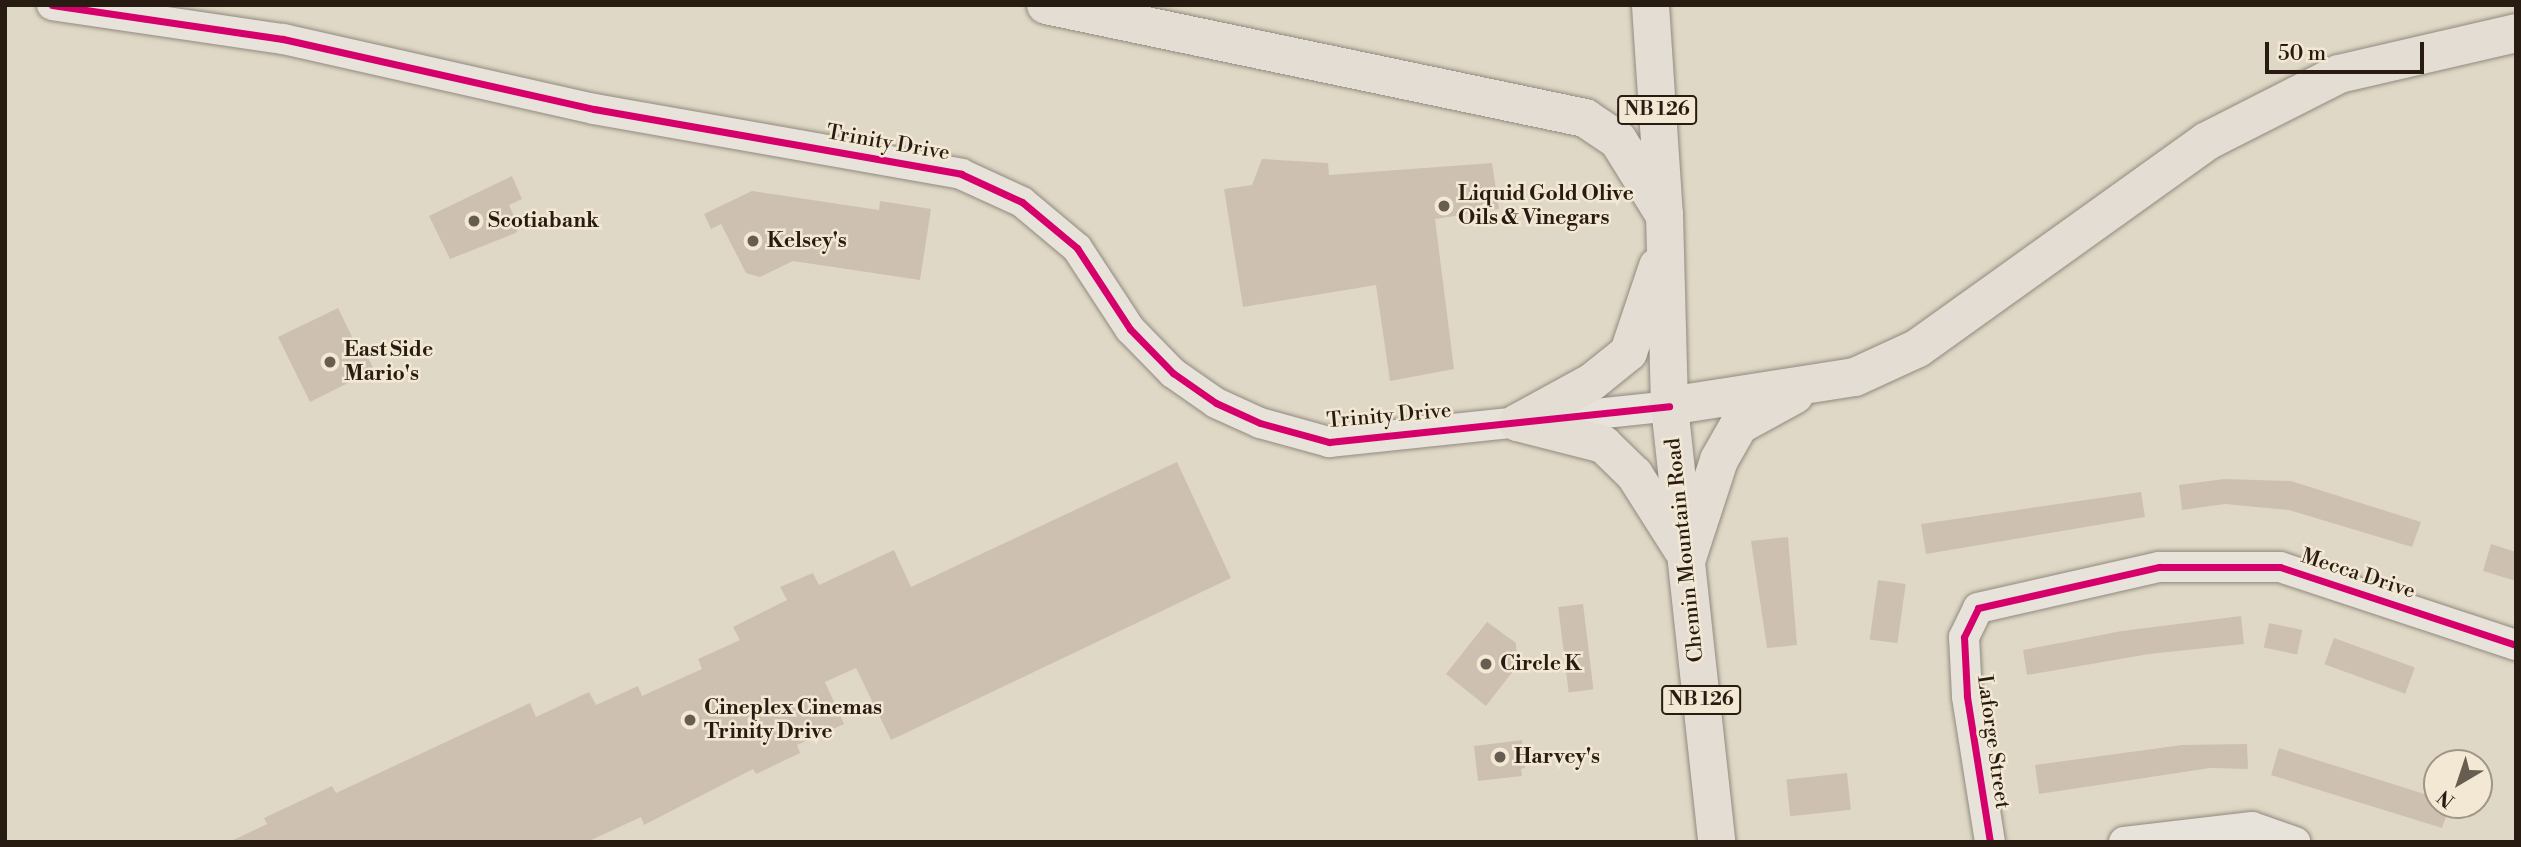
<!DOCTYPE html>
<style>
body{margin:0}
#map{position:relative;width:2521px;height:847px;overflow:hidden;background:#e0d8c6;font-family:"Libre Bodoni",serif}
div>[style]{position:absolute}
.building>*{inset:0;background:#cdc0b1;transform-origin:0 0}
.roads{filter:drop-shadow(0 0 2px #908a7f) drop-shadow(0 0 2px #908a7f)}
.minor>*{height:30px;margin:-15px;padding:0 15px;transform-origin:15px;border-radius:15px;background:#e7e2da}
.major>*{height:37px;margin:-18.5px;padding:0 18.5px;transform-origin:18.5px;border-radius:18.5px;background:#e3ddd3}
.highway>*{height:38px;margin:-19px;padding:0 19px;transform-origin:19px;border-radius:19px;background:#e3ddd3}
.cycleway>*{height:7px;margin:-3.5px;padding:0 3.5px;transform-origin:3.5px;border-radius:3.5px;background:#d6006c}
.dots>*{width:19px;height:19px;translate:-50% -50%;box-sizing:border-box;border:4px solid #f2e8d3;border-radius:50%}
span{translate:-50% -50%;white-space:nowrap;text-align:center;line-height:1.15;-webkit-text-stroke:5px #f2e8d3;paint-order:stroke}
.shield-label span{padding:2px 5px;background:#f2e8d3;border:2px solid;border-radius:5px;-webkit-text-stroke-width:0}
.shield-label{font-size:19px;color:#271b12;font-weight:700}
.street-label{font-size:21px;color:#271b12}
.poi-label{font-size:21px;color:#271b12;font-weight:700}
.left{translate:0 -50%;text-align:left}
.frame{position:absolute;inset:0;border:7px solid #271b12;pointer-events:none}
.north{position:absolute;left:2423px;top:749px;width:70px;height:70px;box-sizing:border-box;background:#f2e8d3;border:2px solid #a19686;border-radius:50%;rotate:219deg;font-size:19px;font-weight:700;line-height:28px;text-align:center;color:#271b12}
.north::after{content:'';display:block;margin:auto;width:24px;height:32px;background:#685d51;clip-path:polygon(50% 0,100% 100%,50% 72%,0 100%)}
.scale{position:absolute;left:2265px;top:42px;width:159px;height:32px;box-sizing:border-box;border:4px solid #271b12;border-top:0;padding-left:9px;font-size:21px;line-height:24px;white-space:nowrap;color:#271b12;-webkit-text-stroke:5px #f2e8d3;paint-order:stroke}
</style>
<div id="map">
<div class="building">
<div style="clip-path:polygon(1262px 159px,1328px 163px,1329px 175px,1492px 163px,1499px 209px,1435px 219px,1454px 369px,1390px 381px,1376px 285px,1243px 307px,1224px 189px,1252px 185px)"></div>
<div style="clip-path:polygon(512px 176px,522px 199px,509px 205px,519px 227px,516px 233px,450px 259px,429px 216px)"></div>
<div style="clip-path:polygon(752px 191px,879px 210px,880px 201px,931px 209px,920px 280px,793px 261px,760px 277px,746px 273px,721px 224px,711px 229px,704px 214px)"></div>
<div style="clip-path:polygon(338px 308px,360px 353px,365px 351px,374px 370px,310px 402px,278px 337px)"></div>
<div style="clip-path:polygon(1177px 462px,1231px 578px,891px 740px,856px 668px,825px 682px,844px 724px,797px 745px,800px 753px,756px 774px,753px 769px,644px 825px,641px 817px,587px 842px,229px 842px,267px 824px,264px 818px,332px 786px,336px 793px,530px 703px,536px 717px,589px 692px,596px 705px,638px 686px,642px 696px,702px 669px,698px 659px,740px 640px,733px 627px,787px 600px,780px 587px,813px 573px,819px 585px,894px 550px,911px 587px)"></div>
<div style="clip-path:polygon(2224px 479px,2291px 481px,2421px 522px,2412px 547px,2289px 510px,2225px 504px,2182px 510px,2179px 485px)"></div>
<div style="clip-path:polygon(2141px 492px,2145px 517px,1926px 554px,1921px 524px)"></div>
<div style="clip-path:polygon(1788px 537px,1797px 645px,1767px 648px,1751px 541px)"></div>
<div style="clip-path:polygon(2491px 544px,2516px 552px,2516px 581px,2483px 571px)"></div>
<div style="left:1878px;top:580px;width:28px;height:60px;rotate:8deg"></div>
<div style="left:1583px;top:604px;width:86px;height:25px;rotate:83deg"></div>
<div style="clip-path:polygon(2241px 616px,2244px 644px,2149px 654px,2027px 675px,2023px 650px,2122px 631px)"></div>
<div style="clip-path:polygon(1487px 622px,1516px 643px,1517px 666px,1486px 706px,1446px 674px)"></div>
<div style="left:2269px;top:623px;width:34px;height:25px;rotate:12deg"></div>
<div style="left:2334px;top:638px;width:86px;height:28px;rotate:20deg"></div>
<div style="clip-path:polygon(1522px 740px,1525px 768px,1521px 769px,1522px 776px,1478px 781px,1474px 746px)"></div>
<div style="clip-path:polygon(2247px 744px,2248px 769px,2210px 768px,2039px 794px,2035px 765px,2182px 745px)"></div>
<div style="clip-path:polygon(2279px 748px,2437px 798px,2437px 805px,2450px 805px,2442px 828px,2271px 775px)"></div>
<div style="left:1847px;top:773px;width:37px;height:61px;rotate:84deg"></div>
</div>
<div class="roads">
<div class="minor">
<div style="left:52px;top:5px;width:233px;rotate:8.4deg"></div>
<div style="left:283px;top:39px;width:319px;rotate:12.7deg"></div>
<div style="left:594px;top:109px;width:373px;rotate:10deg"></div>
<div style="left:961px;top:174px;width:67px;rotate:24.7deg"></div>
<div style="left:1022px;top:202px;width:72px;rotate:39.9deg"></div>
<div style="left:1077px;top:248px;width:97px;rotate:56.8deg"></div>
<div style="left:1130px;top:329px;width:62px;rotate:45.7deg"></div>
<div style="left:1173px;top:373px;width:52px;rotate:34.9deg"></div>
<div style="left:1216px;top:403px;width:48px;rotate:24.4deg"></div>
<div style="left:1260px;top:423px;width:72px;rotate:15.4deg"></div>
<div style="left:1329px;top:442px;width:342px;rotate:-6deg"></div>
<div style="left:1990px;top:842px;width:148px;rotate:-99deg"></div>
<div style="left:1967px;top:696px;width:59px;rotate:-92.9deg"></div>
<div style="left:1964px;top:637px;width:32px;rotate:-64deg"></div>
<div style="left:1978px;top:608px;width:186px;rotate:-12.8deg"></div>
<div style="left:2159px;top:567px;width:121px"></div>
<div style="left:2280px;top:567px;width:249px;rotate:18.3deg"></div>
<div style="left:2124px;top:842px;width:129px;rotate:-6.7deg"></div>
<div style="left:2252px;top:827px;width:46px;rotate:19.2deg"></div>
</div>
<div class="major">
<div style="left:1650px;top:5px;width:209px;rotate:86.2deg"></div>
<div style="left:1664px;top:214px;width:192px;rotate:88.5deg"></div>
<div style="left:1669px;top:406px;width:439px;rotate:83.8deg"></div>
<div style="left:1517px;top:422px;width:85px;rotate:-28.7deg"></div>
<div style="left:1592px;top:381px;width:46px;rotate:-38.9deg"></div>
<div style="left:1628px;top:352px;width:91px;rotate:-71.4deg"></div>
<div style="left:1517px;top:422px;width:89px;rotate:14.3deg"></div>
<div style="left:1603px;top:444px;width:43px;rotate:44.1deg"></div>
<div style="left:1634px;top:474px;width:88px;rotate:57.6deg"></div>
</div>
<div class="highway">
<div style="left:1046px;top:5px;width:551px;rotate:11.84deg"></div>
<div style="left:1585px;top:118px;width:40px;rotate:34deg"></div>
<div style="left:1618px;top:140px;width:87px;rotate:58.1deg"></div>
<div style="left:1669px;top:406px;width:188px;rotate:-8.9deg"></div>
<div style="left:1855px;top:377px;width:69px;rotate:-24.7deg"></div>
<div style="left:1918px;top:348px;width:355px;rotate:-35.6deg"></div>
<div style="left:2207px;top:141px;width:148px;rotate:-26.9deg"></div>
<div style="left:2339px;top:74px;width:182px;rotate:-13deg"></div>
<div style="left:1687px;top:558px;width:103px;rotate:-71.9deg"></div>
<div style="left:1719px;top:460px;width:40px;rotate:-60.3deg"></div>
<div style="left:1739px;top:425px;width:63px;rotate:-28.6deg"></div>
</div>
</div>
<div class="cycleway">
<div style="left:52px;top:5px;width:233px;rotate:8.4deg"></div>
<div style="left:283px;top:39px;width:319px;rotate:12.7deg"></div>
<div style="left:594px;top:109px;width:373px;rotate:10deg"></div>
<div style="left:961px;top:174px;width:67px;rotate:24.7deg"></div>
<div style="left:1022px;top:202px;width:72px;rotate:39.9deg"></div>
<div style="left:1077px;top:248px;width:97px;rotate:56.8deg"></div>
<div style="left:1130px;top:329px;width:62px;rotate:45.7deg"></div>
<div style="left:1173px;top:373px;width:52px;rotate:34.9deg"></div>
<div style="left:1216px;top:403px;width:48px;rotate:24.4deg"></div>
<div style="left:1260px;top:423px;width:72px;rotate:15.4deg"></div>
<div style="left:1329px;top:442px;width:342px;rotate:-6deg"></div>
<div style="left:1990px;top:842px;width:148px;rotate:-99deg"></div>
<div style="left:1967px;top:696px;width:59px;rotate:-92.9deg"></div>
<div style="left:1964px;top:637px;width:32px;rotate:-64deg"></div>
<div style="left:1978px;top:608px;width:186px;rotate:-12.8deg"></div>
<div style="left:2159px;top:567px;width:121px"></div>
<div style="left:2280px;top:567px;width:249px;rotate:18.3deg"></div>
</div>
<div class="dots">
<div style="left:1444px;top:206px;background:#685d51"></div>
<div style="left:474px;top:221px;background:#685d51"></div>
<div style="left:753px;top:241px;background:#685d51"></div>
<div style="left:330px;top:362px;background:#685d51"></div>
<div style="left:1486px;top:664px;background:#685d51"></div>
<div style="left:690px;top:720px;background:#685d51"></div>
<div style="left:1500px;top:757px;background:#685d51"></div>
</div>
<div class="shield-label">
<span style="left:1657px;top:110px">NB 126</span>
<span style="left:1701px;top:700px">NB 126</span>
</div>
<div class="street-label">
<span style="left:888px;top:143px;rotate:10deg">Trinity Drive</span>
<span style="left:1389px;top:416px;rotate:-5deg">Trinity Drive</span>
<span style="left:1685px;top:550px;rotate:-96deg">Chemin Mountain Road</span>
<span style="left:2358px;top:574px;rotate:18deg">Mecca Drive</span>
<span style="left:1993px;top:742px;rotate:82deg">Laforge Street</span>
</div>
<div class="poi-label">
<span class="left" style="left:1458px;top:206px">Liquid Gold Olive<br>Oils &amp; Vinegars</span>
<span class="left" style="left:488px;top:221px">Scotiabank</span>
<span class="left" style="left:767px;top:241px">Kelsey's</span>
<span class="left" style="left:344px;top:362px">East Side<br>Mario's</span>
<span class="left" style="left:1500px;top:664px">Circle K</span>
<span class="left" style="left:704px;top:720px">Cineplex Cinemas<br>Trinity Drive</span>
<span class="left" style="left:1514px;top:757px">Harvey's</span>
</div>
<div class="frame"></div>
<div class="north">N</div>
<div class="scale">50 m</div>
</div>
